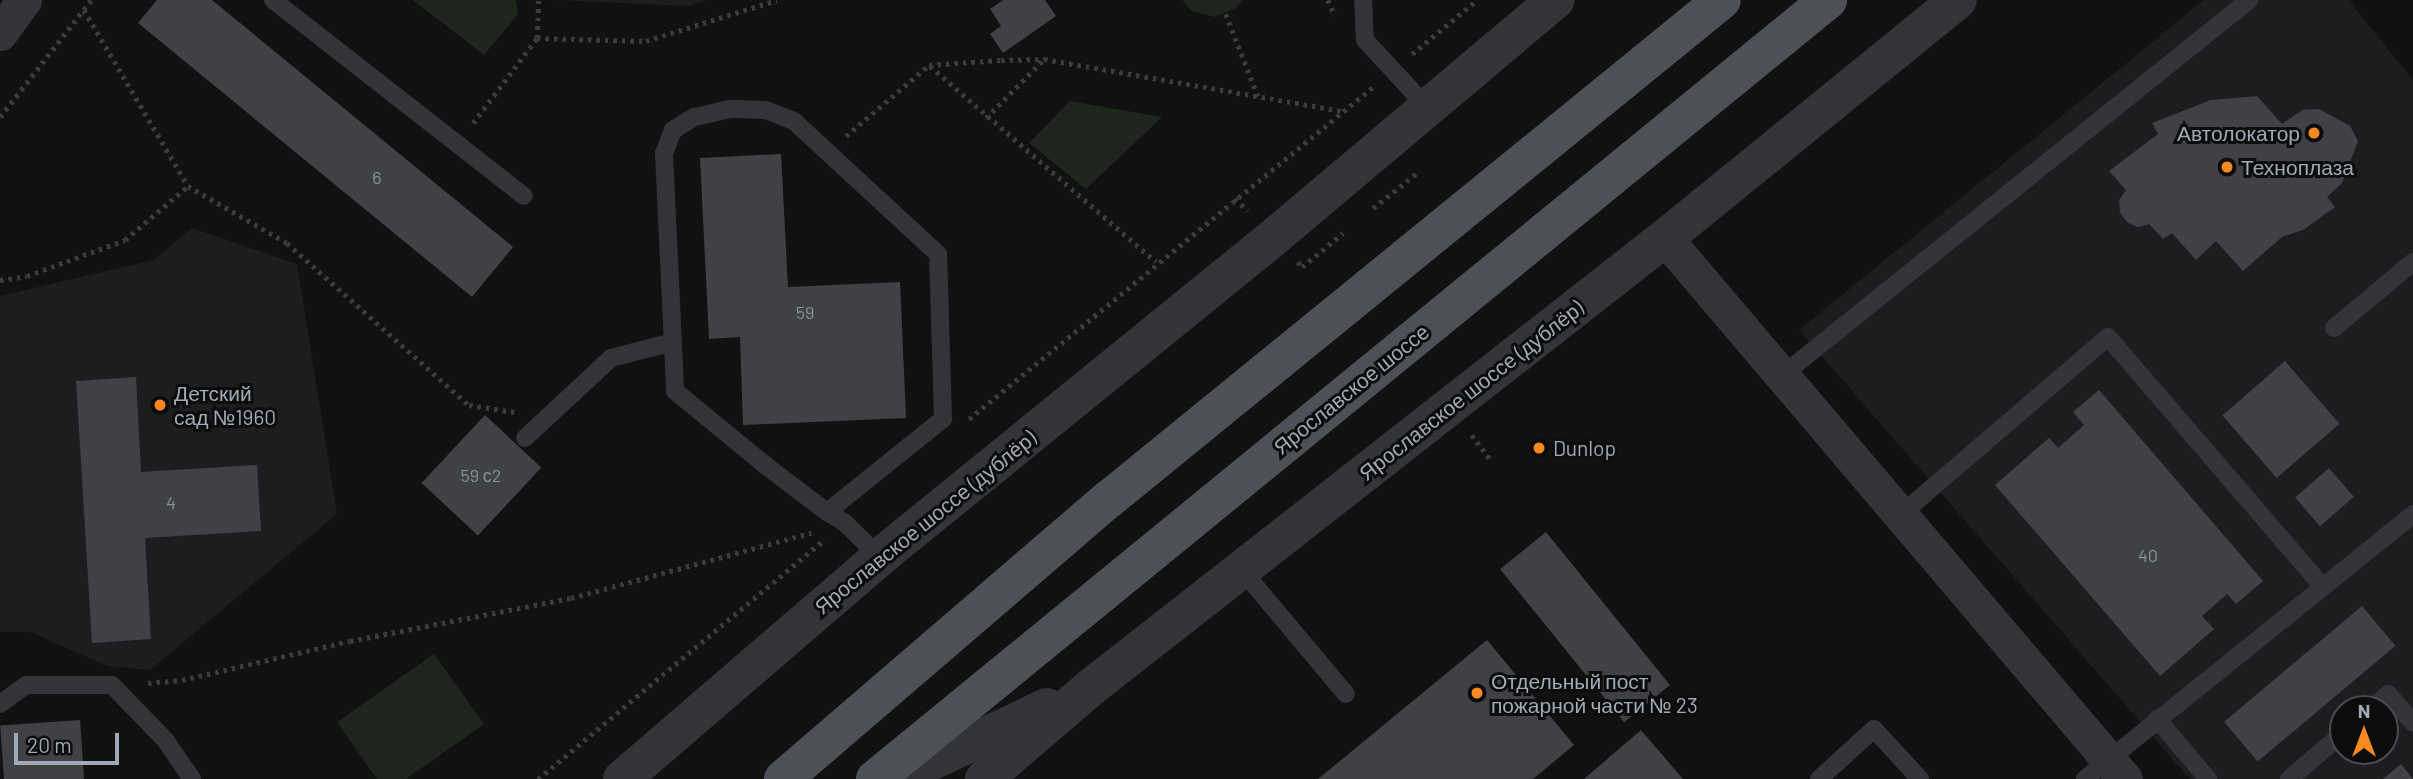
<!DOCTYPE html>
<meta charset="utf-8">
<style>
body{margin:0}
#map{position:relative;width:2413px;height:779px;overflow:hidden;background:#111112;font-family:Barlow,sans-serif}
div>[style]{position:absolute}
.built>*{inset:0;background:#1d1d1f}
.green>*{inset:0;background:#1d251d}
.building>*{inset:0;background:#404145;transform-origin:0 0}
.path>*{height:4.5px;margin-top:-2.25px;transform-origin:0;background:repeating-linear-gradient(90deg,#383b3f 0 3.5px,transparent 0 8.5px)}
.service>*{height:18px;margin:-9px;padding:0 9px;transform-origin:9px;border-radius:9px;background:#323438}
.minor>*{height:35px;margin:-17.5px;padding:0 17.5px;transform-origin:17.5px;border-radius:17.5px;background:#323438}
.tertiary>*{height:38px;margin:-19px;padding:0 19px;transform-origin:19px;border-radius:19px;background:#323438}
.primary>*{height:38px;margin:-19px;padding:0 19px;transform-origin:19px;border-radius:19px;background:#4d5157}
.dots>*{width:19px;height:19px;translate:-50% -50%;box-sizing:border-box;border:4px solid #0c0c0d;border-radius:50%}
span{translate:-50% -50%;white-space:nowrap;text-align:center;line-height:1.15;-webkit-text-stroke:6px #0c0c0d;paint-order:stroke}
.number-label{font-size:18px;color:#899098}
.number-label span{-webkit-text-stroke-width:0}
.poi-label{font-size:21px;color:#a1aab4}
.right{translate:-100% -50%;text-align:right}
.left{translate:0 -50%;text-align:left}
.street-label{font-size:21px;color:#a1aab4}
.north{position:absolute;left:2329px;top:695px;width:70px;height:70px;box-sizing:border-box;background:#0c0c0d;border:2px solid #484b50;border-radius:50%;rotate:0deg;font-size:19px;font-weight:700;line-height:28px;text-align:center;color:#a1aab4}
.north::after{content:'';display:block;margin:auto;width:24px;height:32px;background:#fc891f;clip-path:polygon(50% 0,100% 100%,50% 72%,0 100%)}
.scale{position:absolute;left:14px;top:733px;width:105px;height:32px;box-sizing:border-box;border:4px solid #a1aab4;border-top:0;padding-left:9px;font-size:21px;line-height:24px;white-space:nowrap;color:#a1aab4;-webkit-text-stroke:5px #0c0c0d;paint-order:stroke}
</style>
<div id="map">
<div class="built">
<div style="clip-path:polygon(556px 0,707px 0,688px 6px)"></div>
<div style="clip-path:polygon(evenodd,2204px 0,2348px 0,2413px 80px,2413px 779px,2190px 779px,1799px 330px,2204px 0,2343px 709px,2385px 709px,2385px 751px,2343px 751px,2343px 709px)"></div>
<div style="clip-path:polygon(192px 228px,297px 264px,337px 514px,150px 670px,107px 666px,31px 632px,0 632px,0 296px,154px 260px)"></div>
</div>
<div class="green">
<div style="clip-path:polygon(413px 0,516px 0,518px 14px,484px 55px)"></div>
<div style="clip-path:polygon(1182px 0,1242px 0,1236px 8px,1215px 17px,1192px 11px)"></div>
<div style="clip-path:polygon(1070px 101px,1162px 117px,1086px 189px,1029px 143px)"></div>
<div style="clip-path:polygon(434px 654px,484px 724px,406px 779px,377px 779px,337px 722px)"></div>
</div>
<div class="building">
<div style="clip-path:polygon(157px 0,212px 0,513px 247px,472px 297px,138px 23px)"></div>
<div style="clip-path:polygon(1003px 0,1045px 0,1056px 16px,1003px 53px,990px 34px,1001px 26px,990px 9px)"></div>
<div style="clip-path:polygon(2257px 96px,2282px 124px,2302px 110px,2319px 109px,2350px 126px,2358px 141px,2342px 183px,2327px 197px,2335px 207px,2303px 230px,2282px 237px,2243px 271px,2216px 241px,2196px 260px,2172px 233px,2163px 239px,2149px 224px,2138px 227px,2128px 223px,2120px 213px,2119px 200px,2126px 190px,2109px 171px,2158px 134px,2152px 123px,2211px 100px)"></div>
<div style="clip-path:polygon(781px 154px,788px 287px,900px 282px,906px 418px,743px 425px,740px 337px,709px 339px,700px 158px)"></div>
<div style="left:2285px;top:361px;width:83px;height:83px;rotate:49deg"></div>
<div style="clip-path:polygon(136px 377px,141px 472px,257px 465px,261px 531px,145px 538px,151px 639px,92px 643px,76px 381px)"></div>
<div style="clip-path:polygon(2099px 390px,2263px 581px,2236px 604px,2227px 594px,2202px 616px,2214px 629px,2160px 676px,1995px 485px,2049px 438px,2058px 448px,2084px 425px,2073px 412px)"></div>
<div style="left:485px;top:415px;width:77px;height:93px;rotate:43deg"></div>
<div style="left:2329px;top:468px;width:38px;height:45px;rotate:49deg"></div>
<div style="left:1546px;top:532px;width:197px;height:59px;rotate:51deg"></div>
<div style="left:2362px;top:606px;width:52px;height:180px;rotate:50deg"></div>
<div style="clip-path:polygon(1487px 640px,1574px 745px,1533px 779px,1318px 779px)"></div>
<div style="left:80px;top:720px;width:59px;height:80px;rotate:86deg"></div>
<div style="clip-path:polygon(1641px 730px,1683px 779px,1584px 779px)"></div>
<div style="clip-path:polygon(2401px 764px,2413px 779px,2383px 779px)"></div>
</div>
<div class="path">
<div style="left:1328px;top:0;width:17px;rotate:65deg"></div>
<div style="left:84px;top:10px;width:204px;rotate:59.4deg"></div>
<div style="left:188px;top:186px;width:114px;rotate:29.9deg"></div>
<div style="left:287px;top:243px;width:244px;rotate:41.7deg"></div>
<div style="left:469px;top:405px;width:46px;rotate:8.8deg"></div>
<div style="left:1226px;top:14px;width:88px;rotate:68.7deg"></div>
<div style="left:537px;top:38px;width:109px;rotate:1.6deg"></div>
<div style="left:646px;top:41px;width:137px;rotate:-17.4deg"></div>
<div style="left:1412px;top:54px;width:85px;rotate:-39.7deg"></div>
<div style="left:930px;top:66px;width:299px;rotate:40.9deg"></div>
<div style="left:0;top:117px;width:148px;rotate:-52.1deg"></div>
<div style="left:986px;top:118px;width:81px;rotate:-45.5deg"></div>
<div style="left:473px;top:123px;width:106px;rotate:-53deg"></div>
<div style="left:537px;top:38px;width:38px;rotate:-88deg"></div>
<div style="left:846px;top:136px;width:109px;rotate:-40.5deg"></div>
<div style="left:929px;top:65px;width:72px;rotate:-4deg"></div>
<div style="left:1001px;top:60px;width:43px;rotate:-1.3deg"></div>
<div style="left:1044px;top:59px;width:303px;rotate:9.9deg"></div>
<div style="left:1235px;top:198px;width:18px;rotate:45deg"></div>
<div style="left:1373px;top:208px;width:56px;rotate:-38.5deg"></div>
<div style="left:1298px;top:262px;width:6px;rotate:51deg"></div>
<div style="left:1302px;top:267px;width:53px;rotate:-39.7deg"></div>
<div style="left:0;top:280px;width:27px;rotate:-8deg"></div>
<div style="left:27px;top:276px;width:104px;rotate:-20.2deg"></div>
<div style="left:125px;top:240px;width:83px;rotate:-40.6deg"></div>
<div style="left:969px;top:419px;width:523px;rotate:-39.41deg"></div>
<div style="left:1472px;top:435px;width:31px;rotate:53deg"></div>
<div style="left:148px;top:683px;width:34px;rotate:-5deg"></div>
<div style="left:182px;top:680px;width:172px;rotate:-13.1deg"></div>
<div style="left:350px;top:641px;width:225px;rotate:-11deg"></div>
<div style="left:571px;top:598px;width:249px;rotate:-15.2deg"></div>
<div style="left:538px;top:779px;width:374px;rotate:-39.9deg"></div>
</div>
<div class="service">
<div style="left:273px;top:0;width:318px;rotate:38deg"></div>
<div style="left:1363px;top:0;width:40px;rotate:87.1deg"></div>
<div style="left:1365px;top:40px;width:91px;rotate:47.2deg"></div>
<div style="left:2334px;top:328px;width:103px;rotate:-39.9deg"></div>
<div style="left:1780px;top:377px;width:602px;rotate:-38.79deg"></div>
<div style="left:525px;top:438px;width:117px;rotate:-42.9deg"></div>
<div style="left:611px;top:358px;width:64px;rotate:-14.5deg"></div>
<div style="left:827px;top:512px;width:149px;rotate:-38.7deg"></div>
<div style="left:943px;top:419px;width:165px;rotate:-91.7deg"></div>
<div style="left:938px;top:254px;width:196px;rotate:-137.3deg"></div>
<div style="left:794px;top:121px;width:31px;rotate:-159deg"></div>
<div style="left:765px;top:110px;width:35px;rotate:-178deg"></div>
<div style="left:730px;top:109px;width:37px;rotate:167deg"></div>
<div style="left:694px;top:117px;width:25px;rotate:148deg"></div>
<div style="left:673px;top:130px;width:26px;rotate:111deg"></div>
<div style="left:664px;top:154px;width:237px;rotate:87.3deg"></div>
<div style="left:675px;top:391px;width:117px;rotate:39.4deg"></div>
<div style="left:765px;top:465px;width:78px;rotate:37.2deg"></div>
<div style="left:827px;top:512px;width:21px;rotate:31deg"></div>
<div style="left:845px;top:523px;width:49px;rotate:44.2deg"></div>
<div style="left:1899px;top:516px;width:275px;rotate:-40.6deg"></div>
<div style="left:2108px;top:337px;width:330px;rotate:49.3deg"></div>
<div style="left:1241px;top:569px;width:163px;rotate:50deg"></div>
<div style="left:0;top:704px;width:32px;rotate:-36deg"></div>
<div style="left:26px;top:685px;width:86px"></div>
<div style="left:112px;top:685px;width:78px;rotate:46deg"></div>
<div style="left:166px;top:741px;width:46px;rotate:55.6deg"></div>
<div style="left:2371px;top:709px;width:23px;rotate:-41deg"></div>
<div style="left:2388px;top:694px;width:38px;rotate:49deg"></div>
<div style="left:2157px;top:719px;width:79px;rotate:49.6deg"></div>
<div style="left:1819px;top:779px;width:74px;rotate:-42.3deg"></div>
<div style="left:1874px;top:729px;width:68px;rotate:47.4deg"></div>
<div style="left:2085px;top:779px;width:422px;rotate:-38.9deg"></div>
<div style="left:2289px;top:779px;width:71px;rotate:-40.4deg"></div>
</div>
<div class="minor">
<div style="left:0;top:33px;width:41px;rotate:-54deg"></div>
<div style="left:1665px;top:238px;width:710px;rotate:49.63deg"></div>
</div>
<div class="tertiary">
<div style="left:622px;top:779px;width:340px;rotate:-40.7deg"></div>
<div style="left:880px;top:557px;width:508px;rotate:-39.08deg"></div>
<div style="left:1274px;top:237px;width:368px;rotate:-40.1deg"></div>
<div style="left:894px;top:779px;width:169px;rotate:-25.2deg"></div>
<div style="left:984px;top:779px;width:140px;rotate:-40.6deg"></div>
<div style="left:1090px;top:688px;width:730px;rotate:-38.05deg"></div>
<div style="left:1665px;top:238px;width:377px;rotate:-39.1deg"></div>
</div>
<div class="primary">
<div style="left:783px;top:779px;width:430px;rotate:-40.7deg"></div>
<div style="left:1109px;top:499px;width:790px;rotate:-39.15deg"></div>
<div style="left:875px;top:779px;width:1231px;rotate:-39.26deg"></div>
</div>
<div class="dots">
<div style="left:2314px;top:133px;background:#fc891f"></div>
<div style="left:2227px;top:167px;background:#fc891f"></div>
<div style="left:160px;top:405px;background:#fc891f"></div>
<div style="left:1539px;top:448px;background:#fc891f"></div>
<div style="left:1477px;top:693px;background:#fc891f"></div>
</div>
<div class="number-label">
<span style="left:377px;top:177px">6</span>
<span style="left:805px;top:312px">59</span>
<span style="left:481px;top:475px">59 с2</span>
<span style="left:171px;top:502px">4</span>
<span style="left:2148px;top:555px">40</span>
</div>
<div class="poi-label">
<span class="right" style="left:2300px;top:133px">Автолокатор</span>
<span class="left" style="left:2241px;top:167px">Техноплаза</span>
<span class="left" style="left:174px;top:405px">Детский<br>сад №1960</span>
<span class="left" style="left:1553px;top:448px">Dunlop</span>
<span class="left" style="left:1491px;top:693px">Отдельный пост<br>пожарной части № 23</span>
</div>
<div class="street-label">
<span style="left:1351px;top:389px;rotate:-39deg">Ярославское шоссе</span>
<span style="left:1471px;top:390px;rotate:-38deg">Ярославское шоссе (дублёр)</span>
<span style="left:925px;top:522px;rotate:-39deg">Ярославское шоссе (дублёр)</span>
</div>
<div class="north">N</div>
<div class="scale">20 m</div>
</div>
